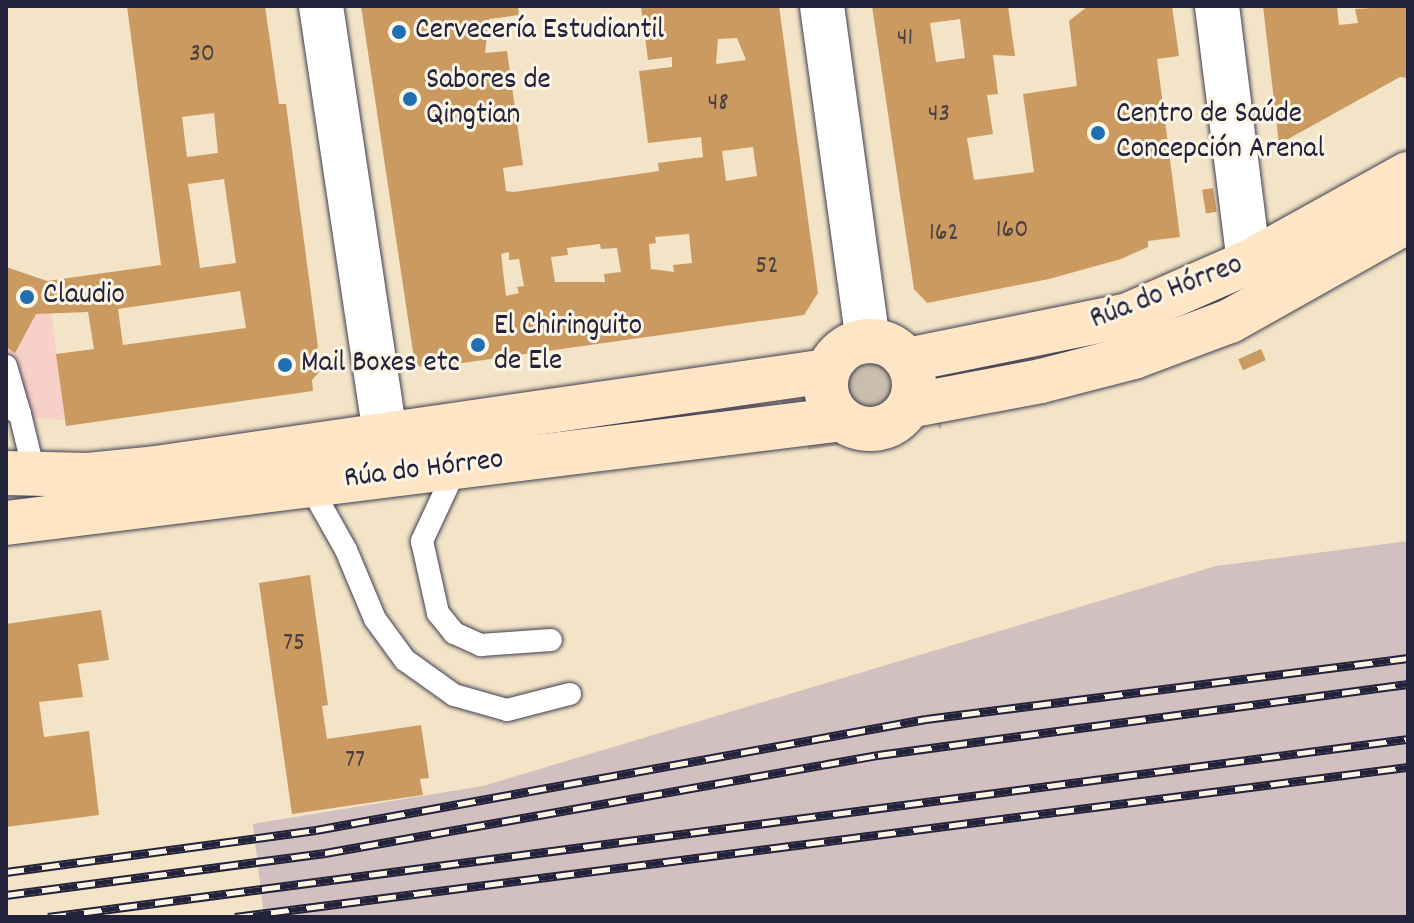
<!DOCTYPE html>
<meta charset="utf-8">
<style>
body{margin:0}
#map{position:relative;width:1414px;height:923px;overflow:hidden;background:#f3e4c8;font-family:Dekko,sans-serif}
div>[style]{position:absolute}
.built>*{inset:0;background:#f7d1c8}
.industrial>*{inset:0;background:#d2bfc0}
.building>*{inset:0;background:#cb9a60;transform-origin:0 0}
.highway-tunnel>*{height:44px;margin-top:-22px;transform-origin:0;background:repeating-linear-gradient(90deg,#c9bdac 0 44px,transparent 0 66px)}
.roads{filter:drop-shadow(0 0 2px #413f50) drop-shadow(0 0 2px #413f50)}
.lane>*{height:22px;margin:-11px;padding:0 11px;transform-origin:11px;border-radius:11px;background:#fff}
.street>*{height:44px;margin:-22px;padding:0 22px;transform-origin:22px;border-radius:22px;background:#fff}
.secondary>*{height:44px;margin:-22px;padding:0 22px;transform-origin:22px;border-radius:22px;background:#fee5c5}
.secondary>.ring{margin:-22px;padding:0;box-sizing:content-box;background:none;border:44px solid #fee5c5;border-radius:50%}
.rail>*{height:9px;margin-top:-4.5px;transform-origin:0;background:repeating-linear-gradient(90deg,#fcf5e5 0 18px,#22223b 0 36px);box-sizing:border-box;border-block:2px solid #22223b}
.dots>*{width:22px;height:22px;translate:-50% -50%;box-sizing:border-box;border:4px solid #fcf5e5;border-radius:50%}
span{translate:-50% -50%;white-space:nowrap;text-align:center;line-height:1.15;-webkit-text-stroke:6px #fcf5e5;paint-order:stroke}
.number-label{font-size:26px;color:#4c4044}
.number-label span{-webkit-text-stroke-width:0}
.poi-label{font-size:30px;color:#22223b}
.left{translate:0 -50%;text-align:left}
.street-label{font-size:30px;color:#22223b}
.frame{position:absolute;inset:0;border:8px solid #22223b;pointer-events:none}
</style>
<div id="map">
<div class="built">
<div style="clip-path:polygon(6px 267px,47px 281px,65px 420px,6px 416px)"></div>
</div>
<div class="industrial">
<div style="clip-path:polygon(1408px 541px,1408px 917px,264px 917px,253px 824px,483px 786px,1216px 566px)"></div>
</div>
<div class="building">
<div style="clip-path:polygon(evenodd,127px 6px,265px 6px,279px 104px,286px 104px,321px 370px,312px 380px,313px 391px,66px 426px,56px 354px,94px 349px,88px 312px,36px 314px,15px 353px,6px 347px,6px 267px,47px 281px,161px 265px,127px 6px,214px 113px,218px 153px,187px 157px,182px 117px,214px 113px,127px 6px,224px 179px,236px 263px,200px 268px,188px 184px,224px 179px,127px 6px,240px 291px,246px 328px,123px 345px,118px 309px,240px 291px)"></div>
<div style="clip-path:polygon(evenodd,361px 6px,518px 6px,519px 15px,489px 19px,485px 53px,507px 51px,523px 165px,503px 168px,506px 191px,514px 192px,659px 171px,658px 163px,703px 157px,701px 137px,648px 143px,639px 71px,672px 67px,672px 57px,648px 60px,641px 6px,779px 6px,818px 293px,804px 315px,427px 368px,415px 365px,361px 6px,737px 38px,746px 60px,716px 64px,718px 39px,737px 38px,361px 6px,753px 147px,757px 176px,726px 181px,722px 151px,753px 147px,361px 6px,689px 234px,692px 263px,673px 265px,674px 272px,651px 269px,649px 244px,656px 243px,655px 237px,689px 234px,361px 6px,600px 244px,601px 249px,617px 248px,621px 272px,604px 274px,605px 282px,555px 282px,551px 257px,568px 255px,567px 248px,600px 244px,361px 6px,509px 252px,509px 260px,519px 259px,524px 286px,517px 287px,519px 293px,506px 296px,501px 254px,509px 252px)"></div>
<div style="clip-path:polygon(evenodd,872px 6px,1008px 6px,1015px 56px,993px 55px,998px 94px,987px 95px,993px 134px,967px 138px,974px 180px,1034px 172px,1023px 94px,1077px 86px,1069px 21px,1088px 6px,1172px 6px,1179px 56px,1157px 59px,1180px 237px,1148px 241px,1148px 247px,1121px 259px,1049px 279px,927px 303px,914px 289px,872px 6px,960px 19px,965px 58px,936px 62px,930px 23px,960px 19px)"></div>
<div style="clip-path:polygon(1263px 6px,1337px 6px,1339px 25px,1358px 23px,1355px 9px,1408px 6px,1408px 78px,1400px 77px,1279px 144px)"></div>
<div style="left:1213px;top:188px;width:24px;height:11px;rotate:81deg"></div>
<div style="left:1261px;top:349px;width:12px;height:25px;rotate:66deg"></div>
<div style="clip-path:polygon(310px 575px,328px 705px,322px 706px,327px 739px,421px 725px,429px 778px,420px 779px,423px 795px,292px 814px,259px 583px)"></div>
<div style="clip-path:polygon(101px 610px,109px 660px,78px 664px,83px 697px,39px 702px,44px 737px,89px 731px,99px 815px,6px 827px,6px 624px)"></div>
</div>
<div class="highway-tunnel">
<div style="left:805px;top:428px;width:135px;rotate:-9deg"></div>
<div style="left:586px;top:430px;width:409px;rotate:-8.7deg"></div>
<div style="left:990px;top:368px;width:114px;rotate:-11.1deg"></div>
</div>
<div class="roads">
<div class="lane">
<div style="left:6px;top:366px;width:50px;rotate:73.7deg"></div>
<div style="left:6px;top:406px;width:16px;rotate:30deg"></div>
<div style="left:20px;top:414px;width:64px;rotate:76.4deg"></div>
<div style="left:456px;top:468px;width:81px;rotate:115deg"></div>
<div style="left:422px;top:541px;width:74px;rotate:77.5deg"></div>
<div style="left:438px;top:613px;width:26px;rotate:51deg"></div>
<div style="left:454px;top:633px;width:30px;rotate:24deg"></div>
<div style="left:481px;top:645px;width:70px;rotate:-4.1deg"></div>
<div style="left:310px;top:486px;width:73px;rotate:60.6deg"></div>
<div style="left:346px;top:550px;width:75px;rotate:67.2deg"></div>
<div style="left:375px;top:619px;width:51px;rotate:53.8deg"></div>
<div style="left:405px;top:660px;width:60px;rotate:35.5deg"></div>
<div style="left:454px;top:695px;width:55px;rotate:15.8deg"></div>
<div style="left:507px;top:710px;width:65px;rotate:-14.3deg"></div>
</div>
<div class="street">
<div style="left:321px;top:6px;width:435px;rotate:81.5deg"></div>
<div style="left:822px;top:6px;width:337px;rotate:82.2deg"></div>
<div style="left:1217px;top:6px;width:258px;rotate:82.9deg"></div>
</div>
<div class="secondary">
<div class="ring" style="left:826px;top:341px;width:44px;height:44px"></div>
<div style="left:907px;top:360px;width:226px;rotate:-11.5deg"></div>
<div style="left:1128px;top:315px;width:132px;rotate:-23.7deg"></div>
<div style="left:1249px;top:262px;width:182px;rotate:-29deg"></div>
<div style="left:909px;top:406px;width:134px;rotate:-10.7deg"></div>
<div style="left:1041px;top:381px;width:96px;rotate:-14.5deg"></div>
<div style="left:1134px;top:357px;width:103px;rotate:-20.6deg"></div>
<div style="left:1230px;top:321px;width:204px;rotate:-29.3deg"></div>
<div style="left:6px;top:473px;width:82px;rotate:1.4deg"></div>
<div style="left:88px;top:475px;width:68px;rotate:-5.9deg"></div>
<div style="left:156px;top:468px;width:678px;rotate:-8.23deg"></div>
<div style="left:6px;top:523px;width:842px;rotate:-7.09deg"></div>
</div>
</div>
<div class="rail">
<div style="left:6px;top:872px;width:313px;rotate:-7.7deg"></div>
<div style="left:316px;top:830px;width:620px;rotate:-10.31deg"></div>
<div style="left:926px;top:719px;width:486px;rotate:-7.2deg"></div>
<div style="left:6px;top:895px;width:322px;rotate:-7.5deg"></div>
<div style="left:325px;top:853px;width:562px;rotate:-10.05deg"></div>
<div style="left:878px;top:755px;width:535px;rotate:-7.63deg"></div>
<div style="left:48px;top:917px;width:1372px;rotate:-7.46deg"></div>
<div style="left:235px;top:917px;width:1183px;rotate:-7.29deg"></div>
</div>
<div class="dots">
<div style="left:399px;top:32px;background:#1f6fb2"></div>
<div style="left:410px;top:99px;background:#1f6fb2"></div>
<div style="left:1098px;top:133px;background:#1f6fb2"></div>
<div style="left:27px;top:297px;background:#1f6fb2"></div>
<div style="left:478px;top:345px;background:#1f6fb2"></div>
<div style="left:285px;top:365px;background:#1f6fb2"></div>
</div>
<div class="number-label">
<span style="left:905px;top:39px">41</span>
<span style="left:202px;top:55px">30</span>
<span style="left:718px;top:104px">48</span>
<span style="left:939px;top:115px">43</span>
<span style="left:1012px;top:231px">160</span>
<span style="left:944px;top:234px">162</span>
<span style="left:767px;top:267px">52</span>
<span style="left:294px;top:644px">75</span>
<span style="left:355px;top:761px">77</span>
</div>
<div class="poi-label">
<span class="left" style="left:415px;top:32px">Cervecería Estudiantil</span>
<span class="left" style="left:426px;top:99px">Sabores de<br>Qingtian</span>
<span class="left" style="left:1116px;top:133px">Centro de Saúde<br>Concepción Arenal</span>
<span class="left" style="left:43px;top:297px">Claudio</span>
<span class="left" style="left:494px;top:345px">El Chiringuito<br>de Ele</span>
<span class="left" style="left:301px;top:365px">Mail Boxes etc</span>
</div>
<div class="street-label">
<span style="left:1167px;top:294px;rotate:-21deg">Rúa do Hórreo</span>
<span style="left:424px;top:471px;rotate:-7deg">Rúa do Hórreo</span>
</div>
<div class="frame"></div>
</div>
